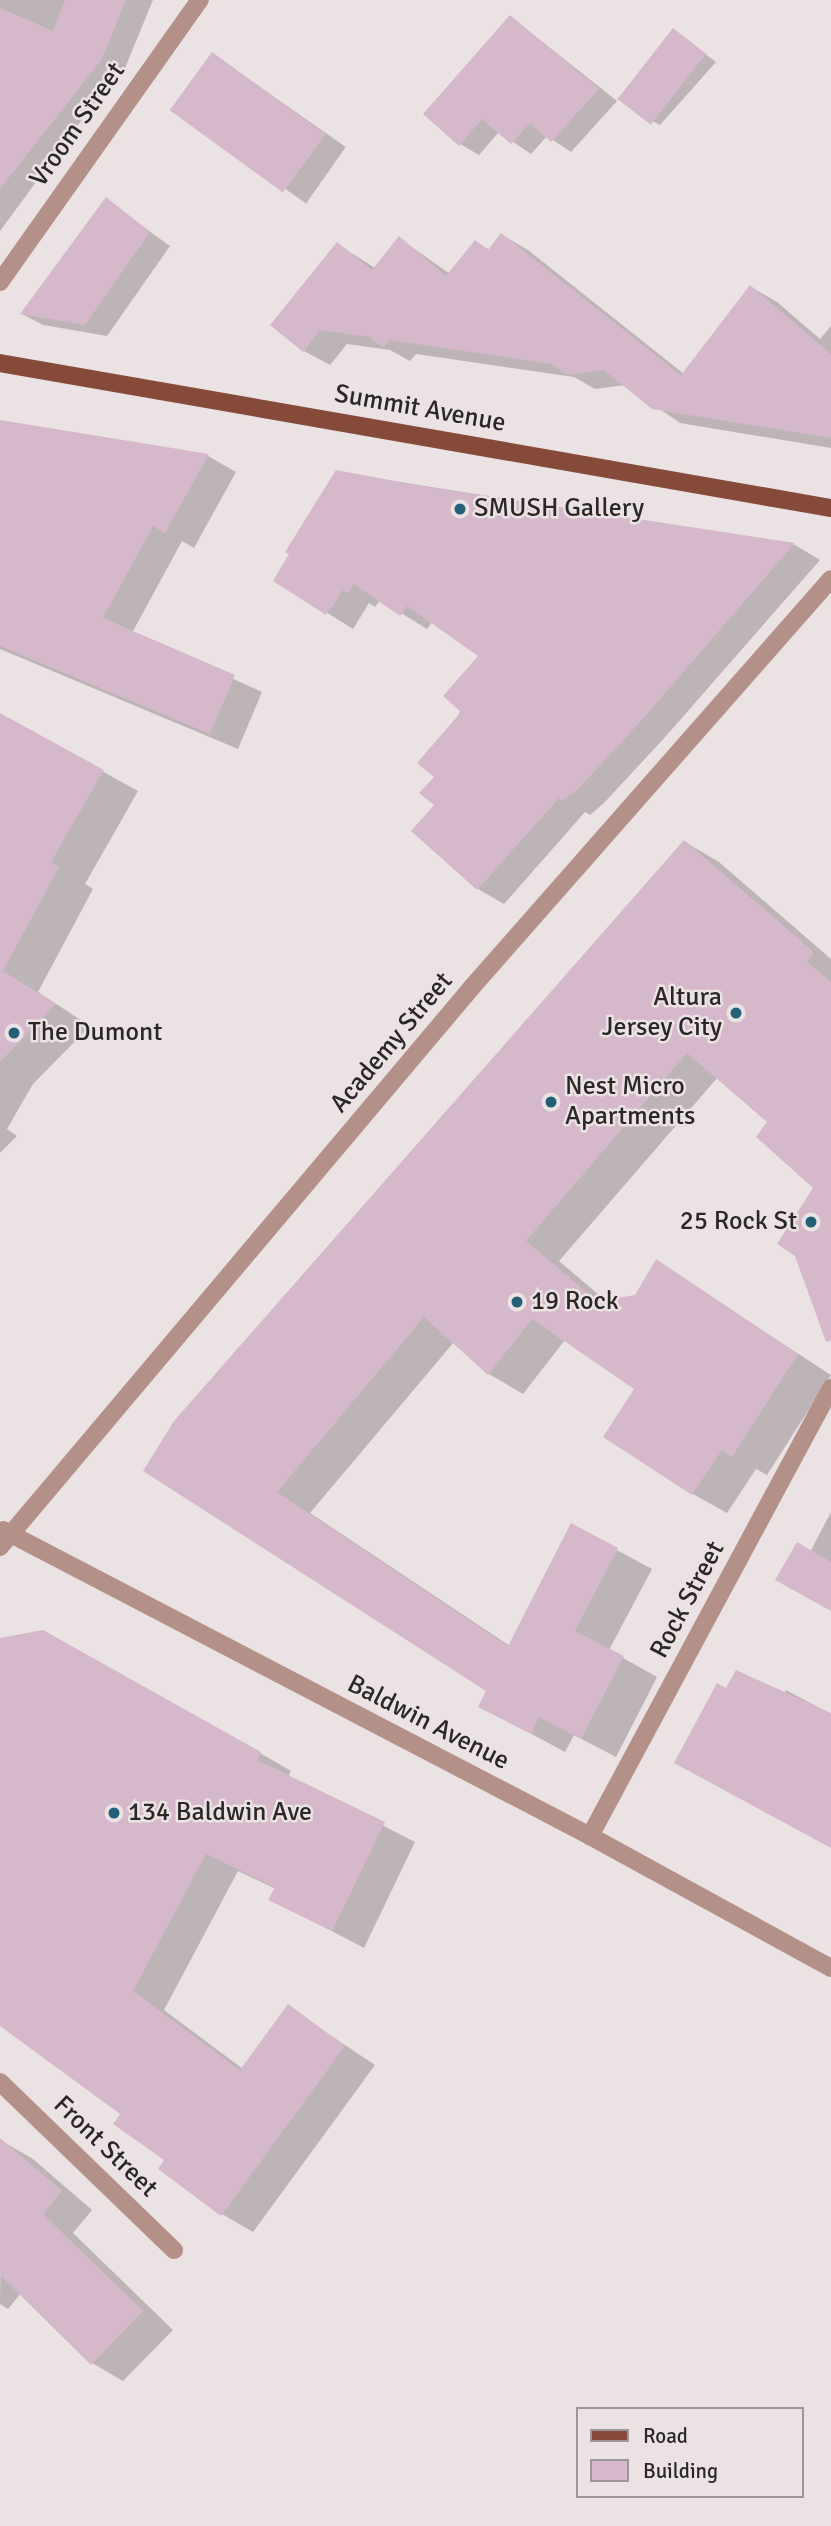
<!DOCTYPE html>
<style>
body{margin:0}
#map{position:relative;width:831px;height:2526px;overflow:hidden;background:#ebe2e4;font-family:Signika,sans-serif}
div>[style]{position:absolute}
.shadow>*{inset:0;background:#0003;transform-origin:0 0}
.building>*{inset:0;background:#d5b9cb;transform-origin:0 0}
.minor>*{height:18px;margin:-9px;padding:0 9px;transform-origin:9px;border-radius:9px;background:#b49188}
.major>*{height:18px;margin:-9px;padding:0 9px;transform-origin:9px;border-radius:9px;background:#864a3b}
.dots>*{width:19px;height:19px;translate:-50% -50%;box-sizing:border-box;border:4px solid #ebe2e4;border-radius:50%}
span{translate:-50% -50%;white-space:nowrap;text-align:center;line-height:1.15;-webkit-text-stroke:5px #ebe2e4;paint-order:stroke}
.street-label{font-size:26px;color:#2b2728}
.poi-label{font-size:26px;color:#2b2728}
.left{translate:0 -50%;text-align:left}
.right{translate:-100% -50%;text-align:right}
.legend{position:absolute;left:576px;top:2407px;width:228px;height:91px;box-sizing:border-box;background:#ebe2e4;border:2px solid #9e9799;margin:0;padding:9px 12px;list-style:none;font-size:21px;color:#2b2728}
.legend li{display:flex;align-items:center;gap:14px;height:35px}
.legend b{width:35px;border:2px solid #9e9799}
</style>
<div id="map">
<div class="shadow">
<div style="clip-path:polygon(0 0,153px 0,123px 73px,92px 106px,0 231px)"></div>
<div style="clip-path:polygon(511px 17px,617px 101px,571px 152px,547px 136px,531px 154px,499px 132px,479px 155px,460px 144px)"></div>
<div style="clip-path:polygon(673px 30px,716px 62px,660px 125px,649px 119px)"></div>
<div style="left:213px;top:54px;width:162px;height:69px;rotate:35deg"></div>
<div style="clip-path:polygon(106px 200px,170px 246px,107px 336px,43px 325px,22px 314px)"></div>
<div style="clip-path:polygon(502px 235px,528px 250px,684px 374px,751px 287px,777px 302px,820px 339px,831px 326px,831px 448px,680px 423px,625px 385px,595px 389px,574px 377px,416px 354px,410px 361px,390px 350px,347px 344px,330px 365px,304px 351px,337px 244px,375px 268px,399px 238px,450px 274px,475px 242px,490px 250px)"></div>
<div style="clip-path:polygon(0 422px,208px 456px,236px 472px,194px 548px,182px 541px,132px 633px,262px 692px,238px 749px,0 649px)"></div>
<div style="clip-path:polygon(337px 472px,795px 545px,820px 560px,667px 735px,604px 803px,590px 815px,585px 812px,504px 904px,478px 889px,436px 805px,436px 777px,480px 656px,432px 622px,427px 629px,380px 600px,375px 607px,369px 603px,353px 629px,275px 580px)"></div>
<div style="clip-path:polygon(0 715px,138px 791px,85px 884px,93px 889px,38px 992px,90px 1026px,33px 1084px,7px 1129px,17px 1136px,0 1153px)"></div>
<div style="clip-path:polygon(685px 842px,719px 862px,831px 959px,831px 1283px,779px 1243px,815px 1188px,770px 1122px,718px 1077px,559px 1261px,606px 1301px,636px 1296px,657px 1262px,831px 1375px,767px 1475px,756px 1469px,727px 1513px,693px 1494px,636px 1389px,565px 1340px,523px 1394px,489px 1374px,454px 1342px,310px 1513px,510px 1646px,572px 1526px,652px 1569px,609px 1650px,657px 1677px,616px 1757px,574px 1735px,565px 1752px,480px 1706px,488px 1690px,145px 1470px)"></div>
<div style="clip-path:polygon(831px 1512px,831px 1610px,810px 1552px)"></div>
<div style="clip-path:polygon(0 1640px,260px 1753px,291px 1771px,288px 1777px,415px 1842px,364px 1948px,271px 1899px,276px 1889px,238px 1871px,164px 2010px,243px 2069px,288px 2007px,375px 2065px,253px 2232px,222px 2214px,123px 2114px,0 2009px)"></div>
<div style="clip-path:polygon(727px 1690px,783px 1696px,786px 1690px,831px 1714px,831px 1847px)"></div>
<div style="clip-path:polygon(2px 2141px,33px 2159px,92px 2210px,73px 2233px,173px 2330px,123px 2381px,92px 2363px,21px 2293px,8px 2309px,0 2304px)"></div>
</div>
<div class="building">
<div style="clip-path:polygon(65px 0,126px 0,102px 59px,0 189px,0 8px,53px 31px)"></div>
<div style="clip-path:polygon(510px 15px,599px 89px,551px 142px,530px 123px,511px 144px,482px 119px,459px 146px,423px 114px)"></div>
<div style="left:673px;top:28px;width:42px;height:90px;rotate:38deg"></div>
<div style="left:212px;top:52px;width:140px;height:72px;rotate:36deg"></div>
<div style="clip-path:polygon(106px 197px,150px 232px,85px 325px,20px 314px)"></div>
<div style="clip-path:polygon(501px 233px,681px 375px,750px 285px,831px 354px,831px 438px,652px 409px,604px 370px,567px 375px,552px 364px,389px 340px,383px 348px,370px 337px,320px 330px,303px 352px,270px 325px,337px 242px,372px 270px,399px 236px,446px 276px,475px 240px,488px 250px)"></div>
<div style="clip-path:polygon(0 420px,209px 454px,165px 533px,153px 526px,103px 618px,235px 675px,210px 734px,0 646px)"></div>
<div style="clip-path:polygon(336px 470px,422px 486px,795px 543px,641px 721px,578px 789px,562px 801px,559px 798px,477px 890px,411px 831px,434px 805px,419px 793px,434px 777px,417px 763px,461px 712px,443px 696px,478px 656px,407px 606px,400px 616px,354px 584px,348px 593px,343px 590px,326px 615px,273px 581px,289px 554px,285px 552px)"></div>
<div style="clip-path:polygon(0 713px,104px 770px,51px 862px,59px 867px,3px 971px,56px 1004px,0 1062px)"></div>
<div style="clip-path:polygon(684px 840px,814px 952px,807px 962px,831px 982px,831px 1341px,826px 1342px,795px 1256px,777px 1244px,813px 1188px,756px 1137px,767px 1122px,687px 1053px,526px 1241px,597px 1301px,635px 1295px,656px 1259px,798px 1354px,732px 1457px,722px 1450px,692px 1495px,603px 1437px,634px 1389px,532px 1319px,488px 1375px,424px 1317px,277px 1492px,508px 1646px,571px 1523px,618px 1548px,575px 1631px,624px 1656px,581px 1739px,539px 1717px,531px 1734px,478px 1707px,486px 1691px,143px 1471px,174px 1421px)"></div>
<div style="clip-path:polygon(797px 1542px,831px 1562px,831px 1611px,775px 1580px)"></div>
<div style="clip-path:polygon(43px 1630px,261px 1752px,257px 1760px,385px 1822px,332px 1931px,268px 1900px,275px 1887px,206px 1854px,133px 1991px,240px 2070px,288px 2004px,345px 2046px,221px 2216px,158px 2169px,164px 2160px,113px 2124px,120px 2114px,0 2026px,0 1638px)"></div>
<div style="clip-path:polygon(736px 1670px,831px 1713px,831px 1848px,674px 1763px,717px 1683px,726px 1688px)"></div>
<div style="clip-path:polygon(0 2138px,62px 2191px,43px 2214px,143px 2311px,91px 2365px,0 2275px)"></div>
</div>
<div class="minor">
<div style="left:0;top:282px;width:346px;rotate:-54.7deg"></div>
<div style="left:3px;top:1530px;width:662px;rotate:27.53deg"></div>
<div style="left:590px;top:1836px;width:275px;rotate:28.7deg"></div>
<div style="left:0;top:1547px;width:732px;rotate:-49.87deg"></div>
<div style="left:472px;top:987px;width:543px;rotate:-48.66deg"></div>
<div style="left:590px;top:1836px;width:509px;rotate:-61.72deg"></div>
<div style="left:0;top:2082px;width:242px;rotate:44deg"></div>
</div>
<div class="major">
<div style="left:0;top:363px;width:844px;rotate:9.9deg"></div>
</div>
<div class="dots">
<div style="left:460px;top:509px;background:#235f77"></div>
<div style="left:736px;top:1013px;background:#235f77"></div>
<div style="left:14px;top:1033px;background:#235f77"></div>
<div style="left:551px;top:1102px;background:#235f77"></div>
<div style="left:811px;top:1222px;background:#235f77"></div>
<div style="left:517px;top:1302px;background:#235f77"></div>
<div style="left:114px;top:1813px;background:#235f77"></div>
</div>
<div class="street-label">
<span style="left:78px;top:125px;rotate:-55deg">Vroom Street</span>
<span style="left:420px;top:409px;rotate:10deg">Summit Avenue</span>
<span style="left:392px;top:1043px;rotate:-50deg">Academy Street</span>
<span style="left:688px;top:1600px;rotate:-62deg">Rock Street</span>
<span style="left:428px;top:1723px;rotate:27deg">Baldwin Avenue</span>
<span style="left:105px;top:2147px;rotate:44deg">Front Street</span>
</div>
<div class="poi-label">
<span class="left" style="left:474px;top:509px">SMUSH Gallery</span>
<span class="right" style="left:722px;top:1013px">Altura<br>Jersey City</span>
<span class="left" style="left:28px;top:1033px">The Dumont</span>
<span class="left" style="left:565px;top:1102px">Nest Micro<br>Apartments</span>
<span class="right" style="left:797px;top:1222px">25 Rock St</span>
<span class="left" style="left:531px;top:1302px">19 Rock</span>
<span class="left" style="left:128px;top:1813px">134 Baldwin Ave</span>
</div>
<ul class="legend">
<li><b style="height:9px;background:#864a3b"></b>Road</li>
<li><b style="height:19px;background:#d5b9cb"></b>Building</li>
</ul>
</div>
